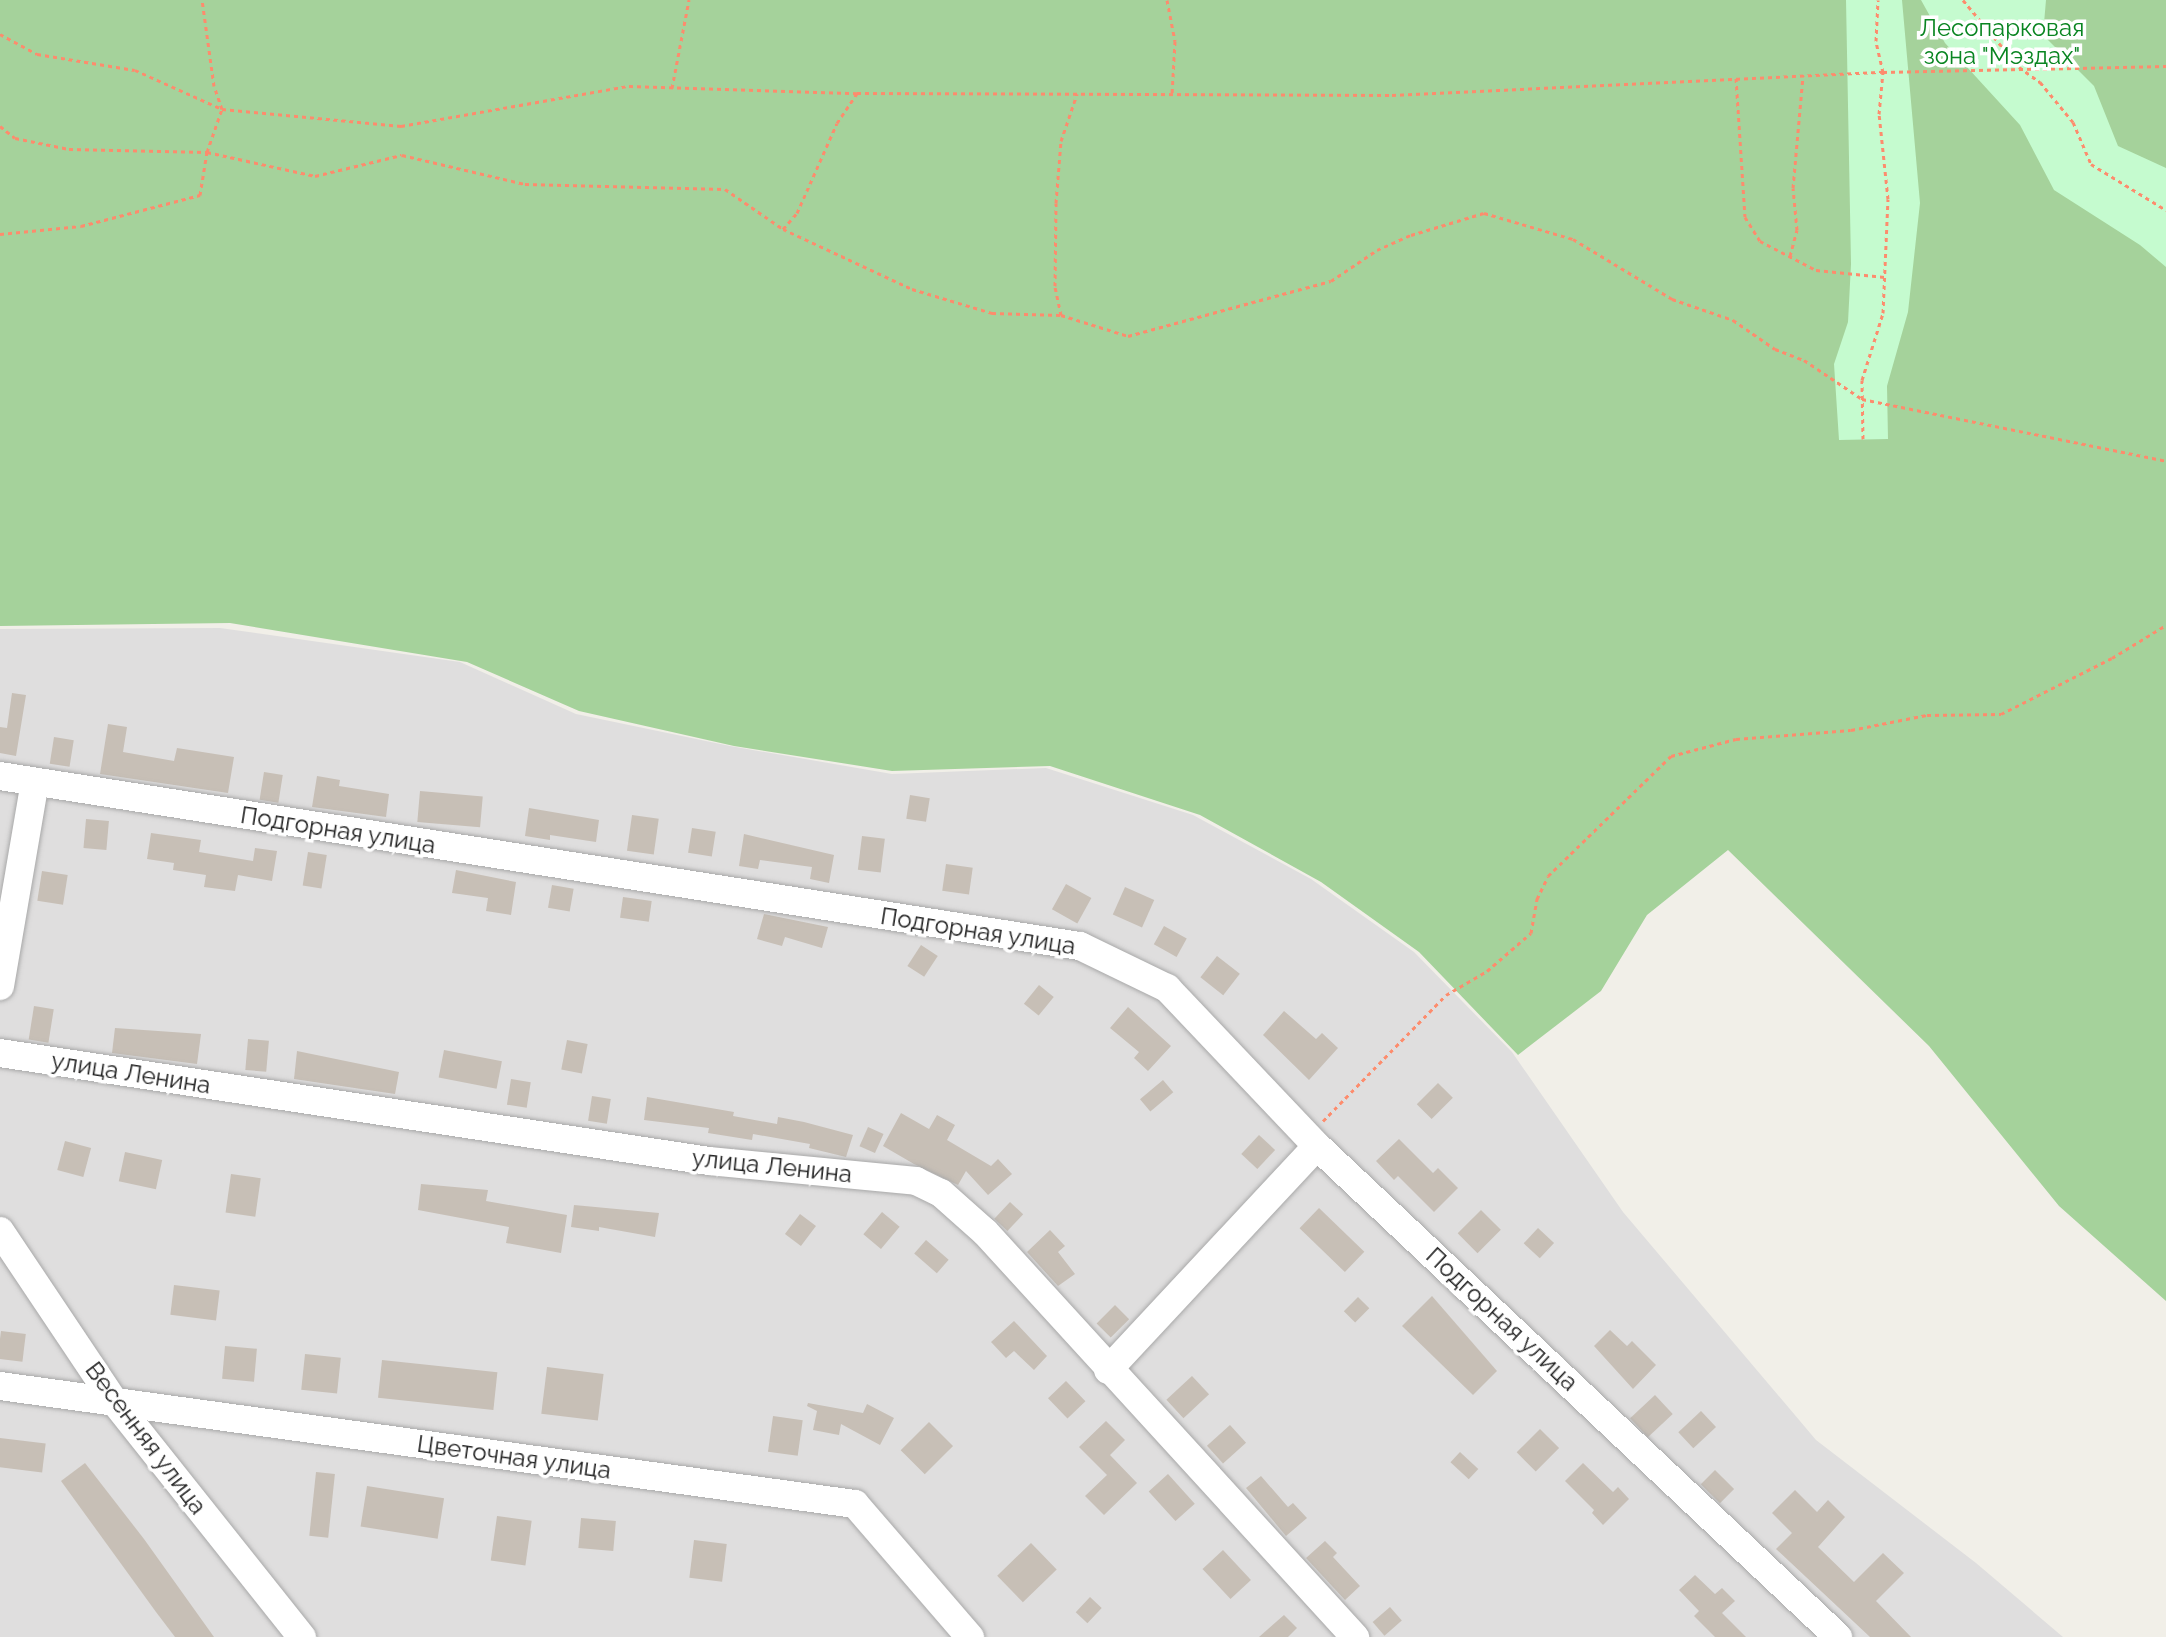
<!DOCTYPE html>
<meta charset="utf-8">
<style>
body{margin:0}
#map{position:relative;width:2166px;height:1637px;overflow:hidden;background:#f1efe8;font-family:Raleway,sans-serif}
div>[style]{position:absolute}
.residential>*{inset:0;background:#dfdede}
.forest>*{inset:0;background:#a5d29b}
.park>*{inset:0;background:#c5fbcf}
.building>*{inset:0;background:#c7bfb6;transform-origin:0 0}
.path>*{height:3px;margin-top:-1.5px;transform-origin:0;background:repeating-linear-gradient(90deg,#fd8c6d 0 4px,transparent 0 8px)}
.roads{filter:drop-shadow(0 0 2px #a8a8a8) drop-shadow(0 0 2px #a8a8a8)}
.minor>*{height:28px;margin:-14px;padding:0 14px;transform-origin:14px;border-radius:14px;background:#fff}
.path-bridge>*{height:3px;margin-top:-1.5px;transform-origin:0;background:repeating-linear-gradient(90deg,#fd8c6d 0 4px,transparent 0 8px)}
span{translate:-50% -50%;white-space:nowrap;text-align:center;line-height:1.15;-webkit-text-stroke:7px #fff;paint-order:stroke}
.park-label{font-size:24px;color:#098521}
.street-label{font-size:24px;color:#212121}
</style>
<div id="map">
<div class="residential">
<div style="clip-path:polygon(220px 628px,460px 662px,576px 714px,730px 746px,892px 774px,1046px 768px,1193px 815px,1311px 879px,1414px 952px,1512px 1052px,1623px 1212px,1816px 1440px,1976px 1563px,2063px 1637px,0 1637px,0 629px)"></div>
</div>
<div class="forest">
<div style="clip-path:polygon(0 0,2166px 0,2166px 1301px,2059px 1206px,1929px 1046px,1728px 850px,1647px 915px,1601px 991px,1518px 1055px,1419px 952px,1321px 882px,1200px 815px,1050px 766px,892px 771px,734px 746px,579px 711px,467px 662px,230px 623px,0 626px)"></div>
</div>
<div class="park">
<div style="clip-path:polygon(1846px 0,1902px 0,1920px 203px,1908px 312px,1887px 386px,1888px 439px,1839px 440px,1834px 364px,1848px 322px,1851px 264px)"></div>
<div style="clip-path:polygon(1921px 0,2046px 0,2043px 35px,2094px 86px,2118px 146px,2166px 168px,2166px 267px,2140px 245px,2054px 190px,2020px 125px,1945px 43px)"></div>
</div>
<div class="building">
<div style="clip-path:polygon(12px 693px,26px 695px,16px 756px,0 753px,0 727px,7px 728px)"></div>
<div style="clip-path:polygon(108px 724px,127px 727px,123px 752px,174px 761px,177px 748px,234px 757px,228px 793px,100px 774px)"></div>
<div style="left:54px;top:737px;width:20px;height:27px;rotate:9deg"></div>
<div style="left:264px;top:772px;width:19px;height:28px;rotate:9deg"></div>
<div style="clip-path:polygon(317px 776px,340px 780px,339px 786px,389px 794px,386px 817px,312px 807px)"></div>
<div style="left:420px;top:791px;width:63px;height:31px;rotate:5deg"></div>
<div style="left:910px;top:795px;width:20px;height:24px;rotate:9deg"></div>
<div style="clip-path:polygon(529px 808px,599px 820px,596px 842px,550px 835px,550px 840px,525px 836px)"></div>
<div style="left:632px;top:815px;width:27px;height:36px;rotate:8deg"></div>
<div style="left:86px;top:819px;width:23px;height:29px;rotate:5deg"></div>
<div style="left:692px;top:828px;width:24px;height:25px;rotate:9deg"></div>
<div style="clip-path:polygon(151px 833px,201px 840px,199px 852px,253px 861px,255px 848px,277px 851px,272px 881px,238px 875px,235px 891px,204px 887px,206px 875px,173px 870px,174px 863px,147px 859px)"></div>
<div style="clip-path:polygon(744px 834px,834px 855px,829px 883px,810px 879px,812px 867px,760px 860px,758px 869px,739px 866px)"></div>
<div style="left:862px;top:836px;width:23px;height:34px;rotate:7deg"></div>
<div style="left:308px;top:852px;width:19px;height:34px;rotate:9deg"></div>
<div style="left:946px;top:864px;width:27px;height:27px;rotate:8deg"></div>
<div style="clip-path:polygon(456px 870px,516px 882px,511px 915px,486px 911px,488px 898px,452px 893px)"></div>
<div style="left:42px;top:871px;width:26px;height:30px;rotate:9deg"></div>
<div style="left:1066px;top:884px;width:29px;height:29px;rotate:29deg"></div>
<div style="left:552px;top:885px;width:22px;height:23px;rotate:10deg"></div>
<div style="left:1125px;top:887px;width:32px;height:30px;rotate:24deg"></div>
<div style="left:623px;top:897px;width:29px;height:21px;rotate:8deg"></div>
<div style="clip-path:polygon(764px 914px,828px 927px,822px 948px,785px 937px,782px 946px,757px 939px)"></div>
<div style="left:1164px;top:926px;width:26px;height:21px;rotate:29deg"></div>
<div style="left:921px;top:945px;width:20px;height:25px;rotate:33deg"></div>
<div style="left:1217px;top:956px;width:29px;height:27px;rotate:38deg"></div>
<div style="left:1039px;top:985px;width:19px;height:24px;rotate:39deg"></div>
<div style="left:34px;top:1006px;width:20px;height:34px;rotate:9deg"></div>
<div style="clip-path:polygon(1128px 1007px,1171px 1046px,1148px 1071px,1134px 1058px,1139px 1052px,1110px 1028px)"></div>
<div style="clip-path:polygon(1284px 1011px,1316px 1039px,1322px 1033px,1338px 1048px,1309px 1080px,1263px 1035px)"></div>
<div style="clip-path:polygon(115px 1028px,201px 1034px,197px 1064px,112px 1053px)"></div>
<div style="left:248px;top:1039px;width:21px;height:31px;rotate:5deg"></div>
<div style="left:567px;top:1040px;width:21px;height:30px;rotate:11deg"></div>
<div style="left:444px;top:1050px;width:59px;height:28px;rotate:11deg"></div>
<div style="clip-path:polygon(297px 1051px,399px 1072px,395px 1094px,294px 1079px)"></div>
<div style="left:511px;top:1079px;width:20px;height:26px;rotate:9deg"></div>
<div style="left:1163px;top:1080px;width:16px;height:30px;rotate:50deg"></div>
<div style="left:1438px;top:1083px;width:21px;height:30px;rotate:45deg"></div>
<div style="left:592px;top:1096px;width:19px;height:25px;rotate:9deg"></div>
<div style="clip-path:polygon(647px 1097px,734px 1112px,733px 1116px,777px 1124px,778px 1117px,804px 1122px,853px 1135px,846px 1157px,809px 1148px,810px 1144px,753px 1134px,752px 1140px,708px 1133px,709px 1128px,644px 1120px)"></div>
<div style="clip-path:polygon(901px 1113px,929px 1129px,937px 1115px,955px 1125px,947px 1140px,991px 1166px,998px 1159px,1012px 1174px,988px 1195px,966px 1171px,958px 1185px,914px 1164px,883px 1146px)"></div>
<div style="left:868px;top:1127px;width:17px;height:21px;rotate:24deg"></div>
<div style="left:1259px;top:1135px;width:22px;height:26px;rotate:43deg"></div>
<div style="clip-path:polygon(1399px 1139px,1433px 1173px,1438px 1168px,1458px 1188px,1434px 1212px,1398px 1176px,1394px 1180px,1376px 1161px)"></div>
<div style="left:65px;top:1141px;width:27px;height:30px;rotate:15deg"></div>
<div style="left:125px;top:1152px;width:38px;height:30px;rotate:12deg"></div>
<div style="left:231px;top:1174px;width:30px;height:39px;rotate:8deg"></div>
<div style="clip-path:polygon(421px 1184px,488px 1190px,486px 1201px,567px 1215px,561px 1253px,506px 1243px,509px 1227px,418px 1210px)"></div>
<div style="left:1010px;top:1202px;width:18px;height:23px;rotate:43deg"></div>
<div style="clip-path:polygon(574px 1205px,659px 1213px,655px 1237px,599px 1227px,599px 1231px,571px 1227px)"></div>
<div style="left:1319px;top:1208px;width:63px;height:28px;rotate:44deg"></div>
<div style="left:1481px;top:1210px;width:28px;height:33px;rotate:45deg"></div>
<div style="left:882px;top:1212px;width:23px;height:29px;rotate:40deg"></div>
<div style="left:800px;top:1214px;width:20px;height:25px;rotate:37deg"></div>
<div style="left:1538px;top:1228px;width:22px;height:21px;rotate:43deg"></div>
<div style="clip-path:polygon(1050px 1230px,1065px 1246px,1058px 1252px,1075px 1274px,1058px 1286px,1027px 1252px)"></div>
<div style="left:926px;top:1240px;width:30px;height:18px;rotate:41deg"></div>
<div style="left:174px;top:1285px;width:46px;height:30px;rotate:7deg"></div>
<div style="clip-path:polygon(1432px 1296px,1497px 1371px,1473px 1395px,1402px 1326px)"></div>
<div style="left:1358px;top:1297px;width:16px;height:20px;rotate:45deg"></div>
<div style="left:1115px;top:1305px;width:20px;height:26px;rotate:45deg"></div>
<div style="clip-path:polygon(1014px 1321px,1047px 1356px,1034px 1370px,1014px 1351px,1006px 1358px,991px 1342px)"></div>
<div style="clip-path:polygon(1610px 1330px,1627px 1346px,1632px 1341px,1656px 1365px,1633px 1389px,1594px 1346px)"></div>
<div style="left:1px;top:1331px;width:25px;height:28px;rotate:7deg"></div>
<div style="left:225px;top:1346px;width:32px;height:33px;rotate:5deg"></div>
<div style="left:305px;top:1354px;width:36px;height:36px;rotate:6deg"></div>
<div style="left:382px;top:1360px;width:116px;height:38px;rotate:6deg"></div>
<div style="left:547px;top:1367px;width:57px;height:47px;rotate:7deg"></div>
<div style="left:1192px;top:1376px;width:25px;height:35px;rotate:47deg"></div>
<div style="left:1066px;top:1381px;width:28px;height:25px;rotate:46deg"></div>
<div style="left:1655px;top:1395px;width:26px;height:34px;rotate:47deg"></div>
<div style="clip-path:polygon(808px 1403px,863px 1413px,867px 1404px,894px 1418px,880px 1445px,841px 1424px,839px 1435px,813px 1430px,817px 1411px,807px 1406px)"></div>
<div style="left:1701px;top:1411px;width:22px;height:31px;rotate:47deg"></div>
<div style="left:773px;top:1416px;width:30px;height:36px;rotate:8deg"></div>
<div style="clip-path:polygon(1106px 1421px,1125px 1440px,1110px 1455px,1137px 1483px,1104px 1515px,1085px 1496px,1107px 1475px,1079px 1447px)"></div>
<div style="left:929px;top:1422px;width:34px;height:40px;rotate:45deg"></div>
<div style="left:1230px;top:1425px;width:24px;height:31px;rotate:48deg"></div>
<div style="left:1540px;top:1429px;width:27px;height:33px;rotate:45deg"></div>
<div style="left:0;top:1438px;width:46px;height:29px;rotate:7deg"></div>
<div style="left:1460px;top:1452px;width:25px;height:14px;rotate:43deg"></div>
<div style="clip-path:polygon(85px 1463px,144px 1539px,214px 1637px,175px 1637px,156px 1612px,61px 1481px)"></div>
<div style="clip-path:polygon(1583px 1463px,1613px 1492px,1618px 1487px,1629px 1499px,1603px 1525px,1592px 1513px,1594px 1510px,1565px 1481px)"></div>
<div style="left:1715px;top:1470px;width:27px;height:20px;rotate:45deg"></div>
<div style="left:316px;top:1472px;width:19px;height:64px;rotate:6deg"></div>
<div style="left:1168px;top:1474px;width:40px;height:26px;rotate:48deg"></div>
<div style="clip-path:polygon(1261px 1476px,1288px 1507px,1293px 1503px,1307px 1518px,1286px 1536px,1246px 1488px)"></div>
<div style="left:367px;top:1486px;width:78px;height:41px;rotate:9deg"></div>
<div style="clip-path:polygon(1795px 1490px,1817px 1512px,1828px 1500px,1845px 1517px,1818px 1547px,1854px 1582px,1883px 1553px,1904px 1573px,1876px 1601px,1911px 1637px,1870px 1637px,1776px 1549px,1792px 1533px,1772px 1513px)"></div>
<div style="left:497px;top:1516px;width:35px;height:45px;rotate:8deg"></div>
<div style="left:581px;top:1518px;width:35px;height:30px;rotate:5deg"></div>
<div style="left:694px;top:1540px;width:33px;height:38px;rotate:7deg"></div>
<div style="clip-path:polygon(1325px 1541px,1337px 1553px,1333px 1557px,1360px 1586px,1345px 1600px,1306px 1558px)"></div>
<div style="left:1031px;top:1543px;width:37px;height:47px;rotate:46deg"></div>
<div style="left:1223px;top:1550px;width:41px;height:28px;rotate:47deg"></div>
<div style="clip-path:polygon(1695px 1575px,1715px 1594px,1722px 1588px,1735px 1601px,1722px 1613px,1746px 1637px,1715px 1637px,1694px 1616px,1699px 1611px,1679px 1590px)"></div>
<div style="left:1090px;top:1597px;width:16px;height:21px;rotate:43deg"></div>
<div style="left:1390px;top:1607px;width:18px;height:23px;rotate:49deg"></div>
<div style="clip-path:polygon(1284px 1615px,1297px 1628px,1288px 1637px,1259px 1637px)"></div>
</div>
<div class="path">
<div style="left:1167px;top:0;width:42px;rotate:79deg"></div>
<div style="left:1175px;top:41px;width:53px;rotate:93.2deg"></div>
<div style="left:0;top:34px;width:42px;rotate:28.4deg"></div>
<div style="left:37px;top:54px;width:99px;rotate:9.3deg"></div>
<div style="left:135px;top:70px;width:95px;rotate:24.1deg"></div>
<div style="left:222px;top:109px;width:180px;rotate:5.4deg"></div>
<div style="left:401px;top:126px;width:231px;rotate:-10deg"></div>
<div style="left:629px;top:86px;width:228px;rotate:1.8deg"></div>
<div style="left:857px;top:93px;width:535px;rotate:0.21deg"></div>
<div style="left:1392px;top:95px;width:492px;rotate:-2.7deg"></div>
<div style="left:1883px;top:72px;width:283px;rotate:-1.2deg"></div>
<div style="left:1876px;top:41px;width:41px;rotate:-87.2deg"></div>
<div style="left:1736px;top:78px;width:139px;rotate:86.3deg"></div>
<div style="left:1745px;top:217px;width:28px;rotate:58deg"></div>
<div style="left:1760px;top:241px;width:63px;rotate:27.4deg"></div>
<div style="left:1816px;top:270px;width:69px;rotate:5.8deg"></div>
<div style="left:672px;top:88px;width:90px;rotate:-79.1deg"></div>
<div style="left:0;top:126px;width:19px;rotate:39deg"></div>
<div style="left:15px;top:138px;width:55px;rotate:11.5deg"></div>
<div style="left:69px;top:149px;width:138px;rotate:1.2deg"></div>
<div style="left:207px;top:152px;width:111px;rotate:12.5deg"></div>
<div style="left:315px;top:176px;width:89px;rotate:-13.6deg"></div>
<div style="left:402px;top:155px;width:126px;rotate:13.3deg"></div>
<div style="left:525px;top:184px;width:200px;rotate:1.4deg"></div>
<div style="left:725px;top:189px;width:70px;rotate:34.6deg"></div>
<div style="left:783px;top:229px;width:142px;rotate:24.9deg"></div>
<div style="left:912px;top:289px;width:84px;rotate:16.7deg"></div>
<div style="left:992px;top:313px;width:69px;rotate:1.7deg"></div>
<div style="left:1061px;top:315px;width:70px;rotate:17.4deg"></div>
<div style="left:1128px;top:336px;width:210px;rotate:-15.2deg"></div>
<div style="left:1331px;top:281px;width:55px;rotate:-34deg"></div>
<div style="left:1377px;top:250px;width:37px;rotate:-24deg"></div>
<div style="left:1411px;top:235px;width:76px;rotate:-16.8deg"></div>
<div style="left:1484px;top:213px;width:93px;rotate:16.3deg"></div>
<div style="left:1573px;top:239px;width:116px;rotate:31.2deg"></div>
<div style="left:1672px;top:299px;width:65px;rotate:19deg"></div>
<div style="left:1733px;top:320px;width:51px;rotate:34.6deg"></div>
<div style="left:1775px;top:349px;width:31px;rotate:21deg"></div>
<div style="left:1804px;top:360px;width:70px;rotate:33.9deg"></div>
<div style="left:1862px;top:399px;width:310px;rotate:11.5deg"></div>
<div style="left:783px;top:229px;width:21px;rotate:-49deg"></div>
<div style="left:797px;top:213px;width:98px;rotate:-66deg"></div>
<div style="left:837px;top:123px;width:36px;rotate:-56deg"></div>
<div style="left:0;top:234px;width:81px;rotate:-5.6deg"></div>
<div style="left:81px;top:226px;width:123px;rotate:-14.6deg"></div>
<div style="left:200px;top:195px;width:44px;rotate:-80.8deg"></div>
<div style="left:207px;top:152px;width:46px;rotate:-70.8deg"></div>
<div style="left:222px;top:109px;width:24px;rotate:-109deg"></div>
<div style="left:214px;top:86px;width:87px;rotate:-97.9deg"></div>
<div style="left:1790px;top:256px;width:27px;rotate:-75deg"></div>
<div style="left:1797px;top:230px;width:42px;rotate:-95.4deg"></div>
<div style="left:1793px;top:188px;width:113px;rotate:-84.9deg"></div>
<div style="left:1061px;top:315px;width:30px;rotate:-102deg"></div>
<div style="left:1055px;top:286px;width:83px;rotate:-89.3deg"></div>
<div style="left:1056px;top:203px;width:62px;rotate:-85.4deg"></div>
<div style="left:1061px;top:141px;width:50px;rotate:-71.2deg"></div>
<div style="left:1323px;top:1121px;width:176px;rotate:-45.7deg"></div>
<div style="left:1446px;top:995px;width:48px;rotate:-30.3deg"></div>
<div style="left:1487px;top:971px;width:58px;rotate:-40.8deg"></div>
<div style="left:1531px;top:933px;width:35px;rotate:-80deg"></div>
<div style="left:1537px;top:899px;width:25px;rotate:-64deg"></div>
<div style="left:1548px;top:876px;width:172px;rotate:-44.3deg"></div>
<div style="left:1671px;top:756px;width:67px;rotate:-14.7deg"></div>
<div style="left:1736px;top:739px;width:115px;rotate:-4.5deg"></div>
<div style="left:1851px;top:730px;width:77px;rotate:-11.2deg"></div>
<div style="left:1927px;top:715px;width:74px;rotate:-0.8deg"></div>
<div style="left:2001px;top:714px;width:124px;rotate:-26.8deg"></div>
<div style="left:2112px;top:658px;width:63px;rotate:-31.4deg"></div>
</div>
<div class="roads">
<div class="minor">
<div style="left:0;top:776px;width:1093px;rotate:8.95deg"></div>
<div style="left:1080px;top:946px;width:97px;rotate:25.8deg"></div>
<div style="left:1167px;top:988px;width:218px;rotate:46.5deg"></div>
<div style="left:1317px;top:1146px;width:716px;rotate:43.3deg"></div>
<div style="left:0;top:986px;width:207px;rotate:-80.3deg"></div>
<div style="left:0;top:1053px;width:717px;rotate:8.66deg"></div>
<div style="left:709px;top:1161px;width:208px;rotate:5.5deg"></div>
<div style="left:916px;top:1181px;width:28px;rotate:26deg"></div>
<div style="left:941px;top:1193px;width:59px;rotate:41.6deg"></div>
<div style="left:985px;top:1232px;width:549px;rotate:47.59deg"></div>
<div style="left:0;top:1231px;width:205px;rotate:56.2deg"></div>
<div style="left:114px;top:1401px;width:302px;rotate:51.5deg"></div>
<div style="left:1108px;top:1370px;width:306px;rotate:-47deg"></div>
<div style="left:0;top:1386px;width:863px;rotate:7.86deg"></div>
<div style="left:855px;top:1504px;width:176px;rotate:49.2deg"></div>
</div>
</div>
<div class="path-bridge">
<div style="left:1963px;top:0;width:87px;rotate:50.1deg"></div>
<div style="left:2019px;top:67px;width:26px;rotate:36deg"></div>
<div style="left:2040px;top:82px;width:52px;rotate:50.5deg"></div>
<div style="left:2073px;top:122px;width:46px;rotate:66.8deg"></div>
<div style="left:2091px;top:164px;width:88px;rotate:31.5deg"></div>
<div style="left:1863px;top:439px;width:59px;rotate:-91deg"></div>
<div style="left:1862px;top:380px;width:70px;rotate:-72.6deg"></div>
<div style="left:1883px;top:313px;width:114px;rotate:-87.5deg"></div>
<div style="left:1888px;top:199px;width:85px;rotate:-96deg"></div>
<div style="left:1879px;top:114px;width:42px;rotate:-84.6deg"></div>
<div style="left:1883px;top:72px;width:32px;rotate:-103deg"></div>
</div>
<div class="park-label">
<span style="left:2002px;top:42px">Лесопарковая<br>зона "Мэздах"</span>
</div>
<div class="street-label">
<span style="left:338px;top:830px;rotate:9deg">Подгорная улица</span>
<span style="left:978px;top:931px;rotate:9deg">Подгорная улица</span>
<span style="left:131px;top:1073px;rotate:9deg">улица Ленина</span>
<span style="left:772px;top:1166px;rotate:6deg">улица Ленина</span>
<span style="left:1502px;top:1319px;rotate:43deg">Подгорная улица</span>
<span style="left:146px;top:1438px;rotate:53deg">Весенняя улица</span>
<span style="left:514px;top:1457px;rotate:8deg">Цветочная улица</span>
</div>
</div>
